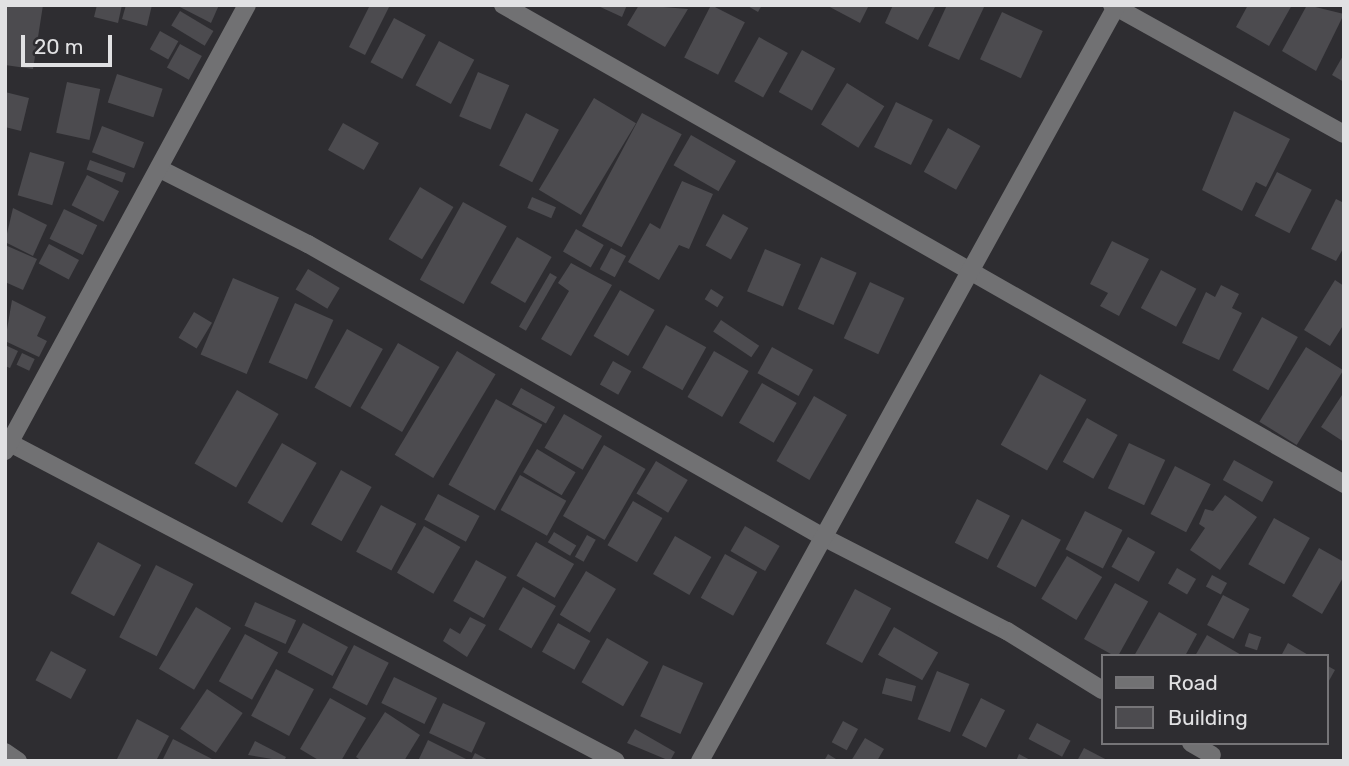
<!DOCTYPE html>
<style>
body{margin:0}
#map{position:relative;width:1349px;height:766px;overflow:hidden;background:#2e2d31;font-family:Rubik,sans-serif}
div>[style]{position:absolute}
.building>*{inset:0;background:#4c4b4f;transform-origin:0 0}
.minor>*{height:18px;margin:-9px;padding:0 9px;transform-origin:9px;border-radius:9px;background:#717173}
span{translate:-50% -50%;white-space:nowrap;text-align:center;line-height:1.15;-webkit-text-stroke:7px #2e2d31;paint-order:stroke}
.frame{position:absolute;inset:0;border:7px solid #e1e1e3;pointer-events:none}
.legend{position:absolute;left:1101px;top:654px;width:228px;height:91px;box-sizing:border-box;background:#2e2d31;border:2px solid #767578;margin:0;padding:9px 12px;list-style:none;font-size:21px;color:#e1e1e3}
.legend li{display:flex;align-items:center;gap:14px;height:35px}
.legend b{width:35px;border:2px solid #767578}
.scale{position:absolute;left:21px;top:35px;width:91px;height:32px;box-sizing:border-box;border:4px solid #e1e1e3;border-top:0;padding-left:9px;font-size:21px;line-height:24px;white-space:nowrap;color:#e1e1e3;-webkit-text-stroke:5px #2e2d31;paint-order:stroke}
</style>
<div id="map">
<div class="building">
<div style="clip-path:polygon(5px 5px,43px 5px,33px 69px,5px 65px)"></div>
<div style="clip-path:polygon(97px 5px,122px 5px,118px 23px,94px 17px)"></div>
<div style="clip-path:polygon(126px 5px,152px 5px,147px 26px,122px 19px)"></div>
<div style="clip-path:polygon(176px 5px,219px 5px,211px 23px)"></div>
<div style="clip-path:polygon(370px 5px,390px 5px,365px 55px,349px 47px)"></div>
<div style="clip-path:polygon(596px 5px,627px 5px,622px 17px)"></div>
<div style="clip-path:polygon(639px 5px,688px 9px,665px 47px,627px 25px)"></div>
<div style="left:711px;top:5px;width:38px;height:59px;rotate:27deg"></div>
<div style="clip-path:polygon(746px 5px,762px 5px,758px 12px)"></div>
<div style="clip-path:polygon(826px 5px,869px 5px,860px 23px)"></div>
<div style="clip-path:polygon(893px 5px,936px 5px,918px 40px,885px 23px)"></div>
<div style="clip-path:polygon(947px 5px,985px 5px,959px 60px,928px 46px)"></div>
<div style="clip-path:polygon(1248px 5px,1292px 5px,1269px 46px,1236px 27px)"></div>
<div style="clip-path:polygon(1307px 5px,1344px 14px,1316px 71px,1282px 51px)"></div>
<div style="left:180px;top:11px;width:39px;height:17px;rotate:31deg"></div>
<div style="left:1002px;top:12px;width:45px;height:52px;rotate:25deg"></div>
<div style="left:394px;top:18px;width:36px;height:50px;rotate:28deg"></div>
<div style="left:160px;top:31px;width:21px;height:21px;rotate:29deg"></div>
<div style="left:759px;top:37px;width:33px;height:51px;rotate:29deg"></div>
<div style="left:439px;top:41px;width:40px;height:50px;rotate:28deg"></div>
<div style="left:180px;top:44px;width:25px;height:27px;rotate:29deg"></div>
<div style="left:802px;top:50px;width:38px;height:48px;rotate:29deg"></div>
<div style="clip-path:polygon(1344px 54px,1344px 82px,1332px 75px)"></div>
<div style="left:478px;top:72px;width:34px;height:48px;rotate:23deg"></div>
<div style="left:117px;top:74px;width:48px;height:30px;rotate:18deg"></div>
<div style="left:67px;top:82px;width:34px;height:52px;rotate:12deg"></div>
<div style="left:847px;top:83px;width:44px;height:49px;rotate:32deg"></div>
<div style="clip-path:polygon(5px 92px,29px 98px,21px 131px,5px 127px)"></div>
<div style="left:594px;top:98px;width:49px;height:107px;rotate:31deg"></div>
<div style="left:896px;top:102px;width:41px;height:50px;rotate:26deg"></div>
<div style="clip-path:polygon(1234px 111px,1290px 139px,1266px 187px,1256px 182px,1242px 211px,1202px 190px)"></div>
<div style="left:526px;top:113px;width:37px;height:59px;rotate:27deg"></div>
<div style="left:642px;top:113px;width:45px;height:128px;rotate:28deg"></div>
<div style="left:343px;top:123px;width:41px;height:31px;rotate:29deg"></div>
<div style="left:102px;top:126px;width:45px;height:28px;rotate:21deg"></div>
<div style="left:948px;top:128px;width:37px;height:50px;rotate:29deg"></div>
<div style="left:691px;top:135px;width:52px;height:35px;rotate:30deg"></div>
<div style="left:30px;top:152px;width:36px;height:45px;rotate:16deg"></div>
<div style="left:90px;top:160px;width:38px;height:10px;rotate:20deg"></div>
<div style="left:1277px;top:172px;width:39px;height:49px;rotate:27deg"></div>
<div style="left:87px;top:175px;width:36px;height:34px;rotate:27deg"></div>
<div style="clip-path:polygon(682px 181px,713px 194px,689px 249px,679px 245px,659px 280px,628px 262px,650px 223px,660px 229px)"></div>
<div style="left:420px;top:187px;width:39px;height:61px;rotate:31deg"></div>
<div style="left:532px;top:197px;width:26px;height:12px;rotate:23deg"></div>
<div style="clip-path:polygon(1336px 199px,1344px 203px,1344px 247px,1336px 261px,1311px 249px)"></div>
<div style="left:463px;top:202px;width:50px;height:89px;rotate:29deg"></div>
<div style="clip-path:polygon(13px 208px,47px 225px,33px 256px,5px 242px)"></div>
<div style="left:64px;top:209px;width:37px;height:33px;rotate:26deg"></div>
<div style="left:723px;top:214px;width:29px;height:36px;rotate:29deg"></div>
<div style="left:576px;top:229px;width:32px;height:26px;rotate:30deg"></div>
<div style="left:517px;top:237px;width:40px;height:53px;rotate:30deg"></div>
<div style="clip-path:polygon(1112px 241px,1149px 259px,1119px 316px,1100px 306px,1108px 293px,1090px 284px)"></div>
<div style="left:49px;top:244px;width:34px;height:22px;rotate:28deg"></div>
<div style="clip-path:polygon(5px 245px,37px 259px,23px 290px,5px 282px)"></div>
<div style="left:611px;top:248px;width:17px;height:24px;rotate:28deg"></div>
<div style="left:765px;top:249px;width:39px;height:46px;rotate:23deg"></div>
<div style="left:821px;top:257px;width:39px;height:57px;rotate:24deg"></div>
<div style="clip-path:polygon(571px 263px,612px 285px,571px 356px,541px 339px,569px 291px,558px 283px)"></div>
<div style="left:308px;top:269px;width:37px;height:24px;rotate:31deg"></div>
<div style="left:1161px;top:270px;width:40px;height:43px;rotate:28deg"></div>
<div style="left:550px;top:273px;width:8px;height:62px;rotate:30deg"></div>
<div style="left:233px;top:278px;width:50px;height:83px;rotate:23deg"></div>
<div style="clip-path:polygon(1335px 280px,1344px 286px,1344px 324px,1330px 346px,1304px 330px)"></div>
<div style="left:870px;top:282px;width:38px;height:62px;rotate:25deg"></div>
<div style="clip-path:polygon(1221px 285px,1239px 294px,1232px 308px,1242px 313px,1219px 360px,1182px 343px,1206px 292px,1215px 297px)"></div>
<div style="left:711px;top:289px;width:15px;height:12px;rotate:32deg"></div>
<div style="left:620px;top:290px;width:40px;height:53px;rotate:30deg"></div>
<div style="clip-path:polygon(12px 300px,46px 317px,37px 336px,47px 341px,39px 357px,5px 341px)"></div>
<div style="left:295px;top:303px;width:42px;height:65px;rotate:24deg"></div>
<div style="left:194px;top:312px;width:21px;height:30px;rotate:31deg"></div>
<div style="left:1262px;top:317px;width:41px;height:61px;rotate:29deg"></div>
<div style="left:721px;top:320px;width:46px;height:14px;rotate:34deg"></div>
<div style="left:666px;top:325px;width:46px;height:49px;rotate:29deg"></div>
<div style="left:347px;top:329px;width:41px;height:67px;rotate:29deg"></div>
<div style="left:398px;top:343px;width:48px;height:75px;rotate:30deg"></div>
<div style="clip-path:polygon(5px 345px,18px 351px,10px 368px,5px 366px)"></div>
<div style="left:772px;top:347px;width:47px;height:30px;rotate:29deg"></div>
<div style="left:1306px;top:347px;width:44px;height:88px;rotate:32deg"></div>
<div style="left:457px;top:351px;width:45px;height:121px;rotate:31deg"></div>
<div style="left:714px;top:351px;width:40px;height:53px;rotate:30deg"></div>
<div style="left:22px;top:353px;width:14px;height:13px;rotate:25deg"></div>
<div style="left:613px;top:361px;width:21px;height:27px;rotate:29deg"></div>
<div style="left:1040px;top:374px;width:53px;height:81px;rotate:29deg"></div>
<div style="left:762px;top:383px;width:40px;height:46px;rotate:30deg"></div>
<div style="left:521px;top:388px;width:39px;height:19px;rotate:29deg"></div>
<div style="left:237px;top:390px;width:48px;height:85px;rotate:30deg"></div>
<div style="clip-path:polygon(1344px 392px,1344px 442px,1321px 427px)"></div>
<div style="left:814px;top:396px;width:38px;height:75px;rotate:30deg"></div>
<div style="left:496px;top:399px;width:53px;height:98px;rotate:29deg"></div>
<div style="left:564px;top:414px;width:44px;height:39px;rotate:30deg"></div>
<div style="left:1087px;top:418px;width:35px;height:50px;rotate:29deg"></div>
<div style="left:282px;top:443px;width:40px;height:69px;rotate:30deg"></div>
<div style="left:1129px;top:443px;width:40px;height:50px;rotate:25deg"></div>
<div style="left:604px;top:445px;width:48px;height:82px;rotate:30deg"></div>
<div style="left:537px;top:449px;width:45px;height:27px;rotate:31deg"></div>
<div style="left:1234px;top:460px;width:45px;height:23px;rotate:29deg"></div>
<div style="left:656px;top:461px;width:37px;height:38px;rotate:31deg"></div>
<div style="left:1175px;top:466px;width:40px;height:54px;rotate:27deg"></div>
<div style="left:341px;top:470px;width:35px;height:62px;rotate:29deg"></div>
<div style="left:520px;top:475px;width:53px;height:40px;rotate:29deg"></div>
<div style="left:438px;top:494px;width:47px;height:29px;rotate:28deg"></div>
<div style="clip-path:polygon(1225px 495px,1257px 517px,1220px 570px,1190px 550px,1205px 528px,1199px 524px,1205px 509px,1213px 511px)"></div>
<div style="left:977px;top:499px;width:37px;height:49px;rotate:27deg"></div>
<div style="left:633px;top:501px;width:34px;height:51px;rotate:30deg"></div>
<div style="left:381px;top:505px;width:40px;height:53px;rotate:28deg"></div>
<div style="left:1085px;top:511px;width:42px;height:43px;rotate:27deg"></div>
<div style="left:1274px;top:518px;width:41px;height:53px;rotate:29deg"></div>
<div style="left:1022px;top:519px;width:44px;height:54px;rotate:28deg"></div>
<div style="left:424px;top:526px;width:42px;height:54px;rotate:30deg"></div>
<div style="left:745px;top:526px;width:40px;height:29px;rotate:30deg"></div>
<div style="left:554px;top:532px;width:26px;height:12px;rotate:31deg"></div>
<div style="left:587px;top:535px;width:10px;height:25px;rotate:29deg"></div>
<div style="left:675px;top:536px;width:42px;height:44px;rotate:30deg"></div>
<div style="left:1128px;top:537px;width:31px;height:34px;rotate:29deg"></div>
<div style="left:98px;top:542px;width:49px;height:58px;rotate:28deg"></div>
<div style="left:536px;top:542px;width:44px;height:39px;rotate:30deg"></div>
<div style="clip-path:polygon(1319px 548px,1344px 562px,1344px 576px,1322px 614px,1292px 596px)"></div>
<div style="left:725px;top:554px;width:37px;height:50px;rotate:29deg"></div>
<div style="left:1067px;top:556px;width:41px;height:50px;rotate:31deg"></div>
<div style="left:476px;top:560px;width:35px;height:47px;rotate:29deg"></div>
<div style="left:156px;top:565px;width:42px;height:81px;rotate:27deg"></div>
<div style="left:1177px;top:568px;width:22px;height:18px;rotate:30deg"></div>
<div style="left:586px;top:571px;width:35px;height:51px;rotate:31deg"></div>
<div style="left:1212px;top:575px;width:17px;height:13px;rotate:28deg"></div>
<div style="left:1115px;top:583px;width:38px;height:64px;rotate:29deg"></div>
<div style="left:523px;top:587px;width:38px;height:49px;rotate:30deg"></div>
<div style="left:855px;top:589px;width:41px;height:62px;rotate:28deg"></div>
<div style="left:1223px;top:595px;width:30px;height:34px;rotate:28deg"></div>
<div style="left:255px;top:602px;width:45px;height:26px;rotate:24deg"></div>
<div style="left:196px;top:607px;width:41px;height:72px;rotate:31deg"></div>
<div style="clip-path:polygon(1159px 612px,1197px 634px,1185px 656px,1134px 656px)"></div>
<div style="clip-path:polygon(470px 617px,486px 625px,467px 657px,443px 641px,450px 628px,460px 634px)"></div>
<div style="left:303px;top:623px;width:51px;height:33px;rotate:28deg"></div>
<div style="left:558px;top:623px;width:37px;height:33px;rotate:29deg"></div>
<div style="left:894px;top:627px;width:51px;height:32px;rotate:30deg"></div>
<div style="left:1249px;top:633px;width:13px;height:14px;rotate:18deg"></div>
<div style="left:245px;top:634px;width:38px;height:54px;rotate:29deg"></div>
<div style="clip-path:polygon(1207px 635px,1243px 656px,1195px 656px)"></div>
<div style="left:607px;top:638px;width:48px;height:51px;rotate:30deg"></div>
<div style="clip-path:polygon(1288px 643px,1310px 656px,1281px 656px)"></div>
<div style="left:354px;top:645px;width:39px;height:48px;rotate:27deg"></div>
<div style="left:51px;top:651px;width:40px;height:33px;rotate:28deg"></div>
<div style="left:663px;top:665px;width:44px;height:56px;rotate:24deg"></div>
<div style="clip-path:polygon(1326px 665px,1335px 670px,1326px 686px)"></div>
<div style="left:276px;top:669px;width:43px;height:53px;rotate:28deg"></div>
<div style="left:937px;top:671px;width:35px;height:52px;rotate:22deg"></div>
<div style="left:394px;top:677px;width:48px;height:29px;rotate:26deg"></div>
<div style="left:886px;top:678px;width:31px;height:16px;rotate:15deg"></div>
<div style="left:207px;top:689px;width:43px;height:48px;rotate:34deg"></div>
<div style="clip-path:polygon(330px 698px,366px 718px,341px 761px,320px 761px,300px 749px)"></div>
<div style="left:981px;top:698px;width:27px;height:42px;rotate:27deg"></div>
<div style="left:443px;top:703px;width:47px;height:33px;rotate:25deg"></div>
<div style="clip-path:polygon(385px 712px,420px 735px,404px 761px,362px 761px,356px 757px)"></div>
<div style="clip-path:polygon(137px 719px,169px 736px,156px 761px,116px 761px)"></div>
<div style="left:843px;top:721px;width:17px;height:24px;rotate:28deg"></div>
<div style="left:1037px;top:723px;width:38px;height:18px;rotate:28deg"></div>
<div style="clip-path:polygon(635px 729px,675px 752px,670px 761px,627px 743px)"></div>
<div style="clip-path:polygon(865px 738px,884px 749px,877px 761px,851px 761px)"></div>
<div style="clip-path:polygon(173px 739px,216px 761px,162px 761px)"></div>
<div style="clip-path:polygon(428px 740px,470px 761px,418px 761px)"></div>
<div style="clip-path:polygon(255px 741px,286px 757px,284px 761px,248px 755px)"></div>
<div style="clip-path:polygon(1084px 748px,1109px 761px,1077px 761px)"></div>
<div style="clip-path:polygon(475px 753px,490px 761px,471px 761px)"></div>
<div style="clip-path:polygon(828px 754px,839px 761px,824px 761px)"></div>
<div style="clip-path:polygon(1019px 754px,1032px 761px,1016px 761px)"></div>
</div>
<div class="minor">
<div style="left:503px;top:5px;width:968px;rotate:29.66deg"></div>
<div style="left:1112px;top:5px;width:265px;rotate:29.1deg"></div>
<div style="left:162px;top:170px;width:164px;rotate:26.9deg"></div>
<div style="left:308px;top:244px;width:595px;rotate:29.63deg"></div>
<div style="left:825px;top:538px;width:204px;rotate:27.1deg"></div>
<div style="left:1007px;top:631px;width:112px;rotate:31.8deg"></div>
<div style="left:10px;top:443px;width:684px;rotate:27.69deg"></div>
<div style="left:5px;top:451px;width:507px;rotate:-61.52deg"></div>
<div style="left:1191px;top:743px;width:24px;rotate:30deg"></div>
<div style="left:5px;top:752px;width:16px;rotate:35deg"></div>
<div style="left:700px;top:761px;width:863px;rotate:-61.12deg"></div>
</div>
<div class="frame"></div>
<ul class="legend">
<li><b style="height:9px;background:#717173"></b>Road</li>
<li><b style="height:19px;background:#4c4b4f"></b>Building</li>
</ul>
<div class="scale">20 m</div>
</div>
